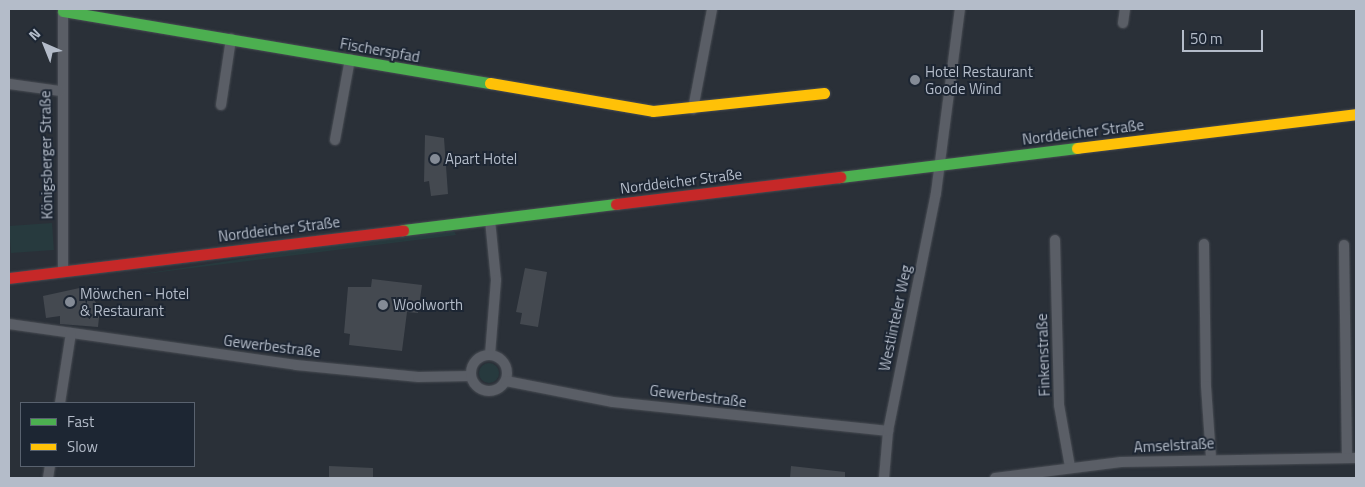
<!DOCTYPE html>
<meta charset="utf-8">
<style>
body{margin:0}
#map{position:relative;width:1365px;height:487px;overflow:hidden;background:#2a3038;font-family:"Titillium Web",sans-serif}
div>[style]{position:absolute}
.green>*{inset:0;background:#273a3e;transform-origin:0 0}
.round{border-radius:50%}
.building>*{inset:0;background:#444950}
.roads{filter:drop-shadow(0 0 1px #484c53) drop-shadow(0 0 1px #484c53)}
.street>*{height:10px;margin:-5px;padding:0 5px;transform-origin:5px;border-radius:5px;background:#5a5e66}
.street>.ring{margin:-5px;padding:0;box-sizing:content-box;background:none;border:10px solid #5a5e66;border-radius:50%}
.fast>*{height:11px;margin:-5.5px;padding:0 5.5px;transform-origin:5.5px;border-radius:5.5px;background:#4caf50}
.slow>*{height:11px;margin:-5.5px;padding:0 5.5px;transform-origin:5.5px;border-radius:5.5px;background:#ffc107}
.jam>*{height:11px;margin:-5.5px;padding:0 5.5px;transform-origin:5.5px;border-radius:5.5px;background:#c62828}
.dots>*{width:14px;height:14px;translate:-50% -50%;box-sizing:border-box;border:2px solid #1d2633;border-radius:50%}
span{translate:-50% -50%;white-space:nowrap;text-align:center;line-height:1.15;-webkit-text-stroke:4px #1d2633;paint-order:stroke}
.street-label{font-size:15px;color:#b4bcc9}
.poi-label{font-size:15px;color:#b4bcc9}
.left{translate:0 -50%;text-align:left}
.frame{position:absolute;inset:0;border:10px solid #b4bcc9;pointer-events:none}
.legend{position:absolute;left:20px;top:402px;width:175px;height:65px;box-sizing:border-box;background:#1d2633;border:1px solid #59626f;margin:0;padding:6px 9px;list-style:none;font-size:15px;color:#b4bcc9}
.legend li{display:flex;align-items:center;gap:10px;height:25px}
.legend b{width:25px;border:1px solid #59626f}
.north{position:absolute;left:20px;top:20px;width:50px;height:50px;-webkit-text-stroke:4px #1d2633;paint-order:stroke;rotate:316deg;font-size:14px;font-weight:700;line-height:20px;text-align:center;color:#b4bcc9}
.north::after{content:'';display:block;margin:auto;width:18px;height:22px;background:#b4bcc9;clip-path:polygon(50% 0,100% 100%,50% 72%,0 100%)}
.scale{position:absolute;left:1182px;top:30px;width:81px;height:22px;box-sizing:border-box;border:2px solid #b4bcc9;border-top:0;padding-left:6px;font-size:15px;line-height:18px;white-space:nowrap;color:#b4bcc9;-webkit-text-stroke:4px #1d2633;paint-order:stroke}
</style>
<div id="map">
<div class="green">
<div style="left:52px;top:223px;width:27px;height:43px;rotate:86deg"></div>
<div style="clip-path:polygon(454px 231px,456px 235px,136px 275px,326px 246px)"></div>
<div class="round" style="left:479px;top:363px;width:20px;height:20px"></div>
</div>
<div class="building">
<div style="clip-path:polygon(425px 135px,444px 138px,448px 194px,431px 196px,429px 181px,424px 182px)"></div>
<div style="clip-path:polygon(525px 268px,547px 272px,538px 327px,520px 324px,522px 313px,516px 312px)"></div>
<div style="clip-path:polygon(372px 279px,422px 285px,418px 313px,407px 312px,402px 351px,349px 345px,350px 334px,344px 333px,348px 287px,371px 287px)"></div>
<div style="clip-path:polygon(84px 287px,100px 308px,98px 327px,60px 324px,60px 316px,46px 318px,43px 296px)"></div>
<div style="clip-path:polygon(329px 466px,373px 468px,373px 478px,329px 478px)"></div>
<div style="clip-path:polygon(791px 466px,845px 472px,845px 478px,790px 478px)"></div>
</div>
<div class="roads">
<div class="street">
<div style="left:63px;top:9px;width:261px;rotate:90deg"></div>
<div style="left:1123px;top:23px;width:14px;rotate:-82deg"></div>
<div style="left:9px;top:84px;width:51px;rotate:7.8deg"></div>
<div style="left:221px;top:105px;width:67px;rotate:-81.4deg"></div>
<div style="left:693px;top:109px;width:102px;rotate:-79.2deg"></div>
<div style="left:335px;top:140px;width:82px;rotate:-79.5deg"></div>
<div style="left:490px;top:220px;width:60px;rotate:84.3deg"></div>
<div style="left:496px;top:280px;width:75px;rotate:94.6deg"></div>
<div style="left:1055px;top:240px;width:165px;rotate:88.6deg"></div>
<div style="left:1059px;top:405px;width:63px;rotate:79.9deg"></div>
<div style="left:1204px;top:244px;width:142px;rotate:89.2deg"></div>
<div style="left:1206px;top:386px;width:72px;rotate:86deg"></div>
<div style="left:1344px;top:245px;width:212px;rotate:89.2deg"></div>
<div style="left:9px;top:324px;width:290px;rotate:8.1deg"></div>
<div style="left:296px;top:365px;width:123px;rotate:5.6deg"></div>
<div style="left:418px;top:377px;width:53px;rotate:-1.1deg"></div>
<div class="ring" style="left:471px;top:355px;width:26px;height:26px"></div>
<div style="left:506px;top:381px;width:109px;rotate:11.1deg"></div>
<div style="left:613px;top:402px;width:277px;rotate:6deg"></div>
<div style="left:60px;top:403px;width:71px;rotate:-81.1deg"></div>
<div style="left:48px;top:478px;width:12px;rotate:-81deg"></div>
<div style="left:884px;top:478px;width:47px;rotate:-85.1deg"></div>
<div style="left:888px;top:431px;width:243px;rotate:-78.6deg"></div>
<div style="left:936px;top:193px;width:186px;rotate:-82.6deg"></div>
<div style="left:995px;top:478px;width:127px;rotate:-7.2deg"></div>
<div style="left:1121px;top:462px;width:235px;rotate:-1deg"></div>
</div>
<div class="fast">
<div style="left:63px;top:11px;width:433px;rotate:9.6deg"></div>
<div style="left:840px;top:177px;width:239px;rotate:-7deg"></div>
<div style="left:403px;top:230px;width:215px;rotate:-7deg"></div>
</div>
<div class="slow">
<div style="left:490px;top:83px;width:165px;rotate:9.7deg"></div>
<div style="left:653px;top:111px;width:172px;rotate:-6deg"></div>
<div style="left:1077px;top:148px;width:281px;rotate:-6.9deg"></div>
</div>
<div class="jam">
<div style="left:616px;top:204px;width:226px;rotate:-6.9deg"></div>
<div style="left:9px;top:278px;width:397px;rotate:-6.9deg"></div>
</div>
</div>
<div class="dots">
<div style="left:915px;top:80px;background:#848b96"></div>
<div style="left:435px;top:159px;background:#848b96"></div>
<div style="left:70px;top:302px;background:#848b96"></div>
<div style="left:383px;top:305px;background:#848b96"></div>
</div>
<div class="street-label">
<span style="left:380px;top:50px;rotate:10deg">Fischerspfad</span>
<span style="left:1083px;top:132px;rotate:-7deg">Norddeicher Straße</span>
<span style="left:46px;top:155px;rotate:-91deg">Königsberger Straße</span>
<span style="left:681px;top:181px;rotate:-7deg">Norddeicher Straße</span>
<span style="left:279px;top:229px;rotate:-7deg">Norddeicher Straße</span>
<span style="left:895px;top:318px;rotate:-78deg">Westlinteler Weg</span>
<span style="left:272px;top:346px;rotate:7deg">Gewerbestraße</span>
<span style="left:1043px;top:355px;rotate:-92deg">Finkenstraße</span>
<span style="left:698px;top:396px;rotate:7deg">Gewerbestraße</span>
<span style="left:1174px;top:445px;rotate:-3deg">Amselstraße</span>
</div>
<div class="poi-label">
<span class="left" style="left:925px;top:80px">Hotel Restaurant<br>Goode Wind</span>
<span class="left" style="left:445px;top:159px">Apart Hotel</span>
<span class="left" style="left:80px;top:302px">Möwchen - Hotel<br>&amp; Restaurant</span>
<span class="left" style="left:393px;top:305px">Woolworth</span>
</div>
<div class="frame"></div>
<ul class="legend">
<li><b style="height:6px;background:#4caf50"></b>Fast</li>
<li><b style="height:6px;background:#ffc107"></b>Slow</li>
</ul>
<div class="north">N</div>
<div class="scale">50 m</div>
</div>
